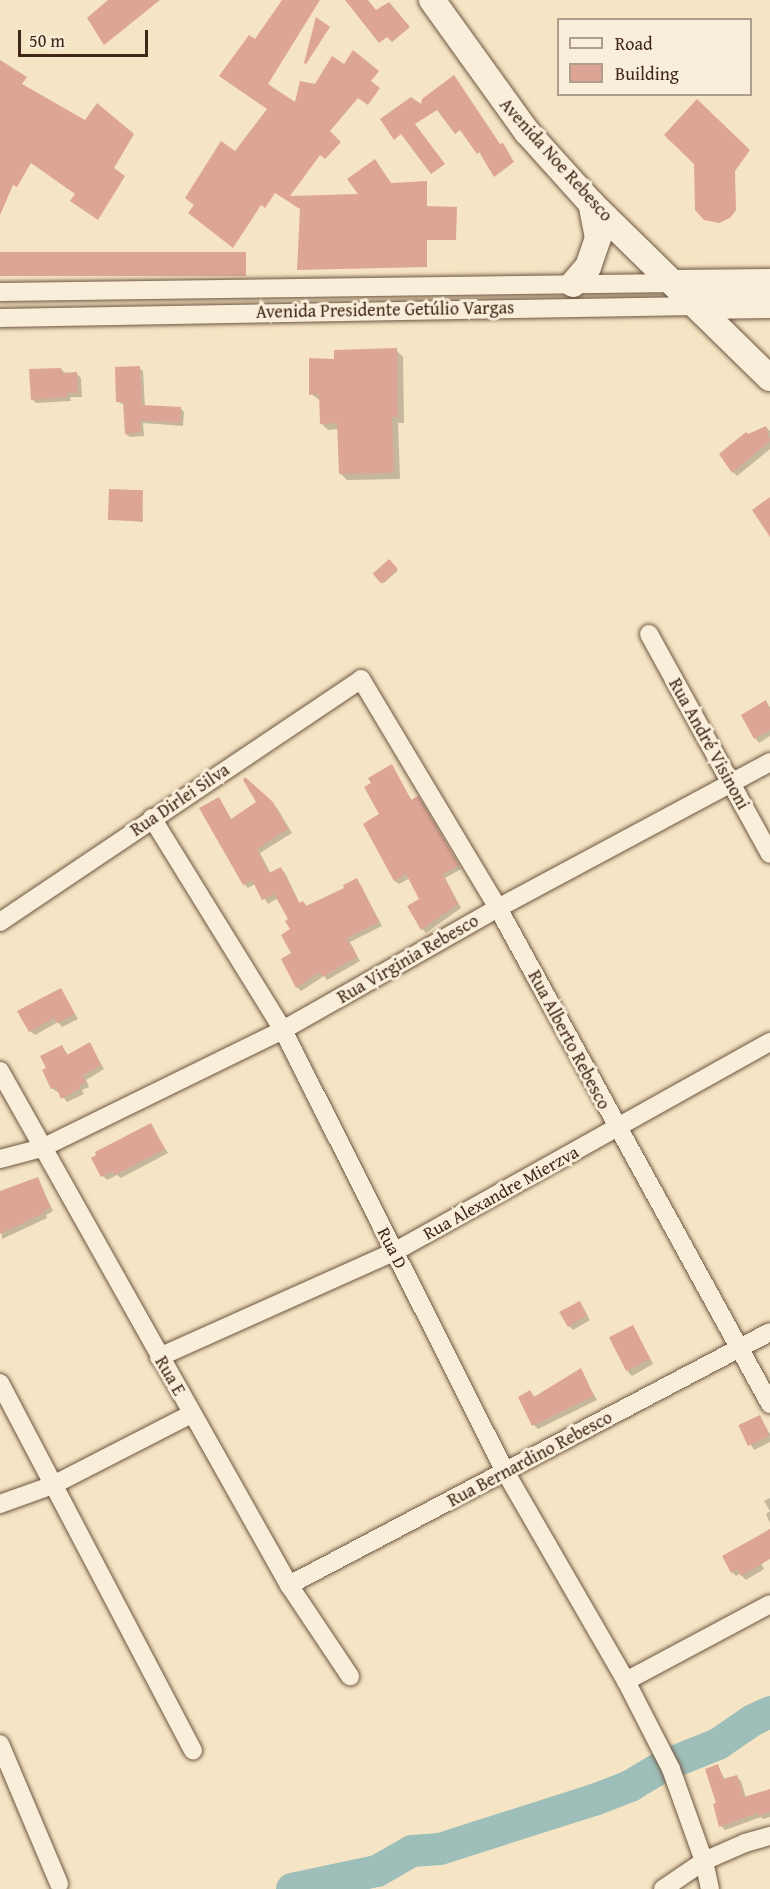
<!DOCTYPE html>
<meta charset="utf-8">
<style>
body{margin:0}
#map{position:relative;width:770px;height:1889px;overflow:hidden;background:#f6e5c4;font-family:"Gentium Book Plus",serif}
div>[style]{position:absolute}
.shadow>*{inset:0;background:#0003;transform-origin:0 0}
.river>*{height:32px;margin:-16px;padding:0 16px;transform-origin:16px;border-radius:16px;background:#9dbeb9}
.building>*{inset:0;background:#dda595;transform-origin:0 0}
.roads{filter:drop-shadow(0 0 2px #6e5642) drop-shadow(0 0 2px #6e5642)}
.street>*{height:18px;margin:-9px;padding:0 9px;transform-origin:9px;border-radius:9px;background:#f9eed9}
.secondary>*{height:26px;margin:-13px;padding:0 13px;transform-origin:13px;border-radius:13px;background:#f9eed9}
span{translate:-50% -50%;white-space:nowrap;text-align:center;line-height:1.15;-webkit-text-stroke:6px #f9eed9;paint-order:stroke}
.street-label{font-size:18px;color:#412717}
.legend{position:absolute;left:557px;top:18px;width:195px;height:78px;box-sizing:border-box;background:#f9eed9;border:2px solid #af9e8b;margin:0;padding:8px 10px;list-style:none;font-size:18px;color:#412717}
.legend li{display:flex;align-items:center;gap:12px;height:30px}
.legend b{width:30px;border:2px solid #af9e8b}
.scale{position:absolute;left:18px;top:30px;width:130px;height:27px;box-sizing:border-box;border:3px solid #412717;border-top:0;padding-left:8px;font-size:18px;line-height:21px;white-space:nowrap;color:#412717;-webkit-text-stroke:4px #f9eed9;paint-order:stroke}
</style>
<div id="map">
<div class="shadow">
<div style="clip-path:polygon(396px 350px,403px 357px,404px 423px,398px 423px,400px 479px,347px 480px,340px 473px,339px 429px,328px 430px,321px 423px,321px 401px,311px 394px)"></div>
<div style="clip-path:polygon(139px 368px,143px 371px,145px 407px,180px 408px,184px 412px,183px 426px,143px 423px,144px 436px,130px 437px,126px 434px,125px 405px,118px 402px)"></div>
<div style="clip-path:polygon(61px 369px,66px 374px,76px 373px,81px 378px,82px 397px,70px 397px,71px 401px,36px 403px,32px 399px)"></div>
<div style="clip-path:polygon(766px 427px,770px 431px,770px 449px,737px 476px,733px 472px,748px 436px)"></div>
<div style="clip-path:polygon(142px 492px,143px 522px,111px 519px)"></div>
<div style="left:389px;top:561px;width:13px;height:19px;rotate:48deg"></div>
<div style="clip-path:polygon(765px 702px,770px 707px,770px 736px,759px 743px,755px 738px)"></div>
<div style="clip-path:polygon(392px 766px,412px 801px,418px 798px,422px 802px,461px 869px,445px 878px,461px 908px,426px 933px,422px 929px,421px 900px,410px 878px,399px 884px,395px 881px,365px 824px,381px 815px)"></div>
<div style="clip-path:polygon(218px 798px,232px 820px,272px 804px,277px 808px,292px 833px,260px 853px,271px 874px,281px 869px,285px 873px,300px 904px,303px 902px,308px 907px,346px 888px,356px 880px,360px 884px,382px 926px,350px 942px,360px 961px,327px 980px,324px 976px,301px 991px,297px 987px,290px 920px,278px 898px,268px 904px,255px 884px,248px 888px,244px 884px)"></div>
<div style="clip-path:polygon(61px 990px,78px 1019px,62px 1027px,58px 1022px,35px 1035px,30px 1031px)"></div>
<div style="clip-path:polygon(90px 1044px,104px 1069px,86px 1080px,89px 1087px,82px 1090px,84px 1094px,67px 1102px,59px 1091px,57px 1092px,52px 1088px,62px 1047px,69px 1056px)"></div>
<div style="clip-path:polygon(150px 1125px,168px 1153px,121px 1178px,117px 1175px,107px 1180px,103px 1176px)"></div>
<div style="clip-path:polygon(38px 1179px,53px 1211px,46px 1215px,47px 1218px,2px 1239px,0 1193px)"></div>
<div style="clip-path:polygon(580px 1303px,590px 1320px,573px 1330px,569px 1326px)"></div>
<div style="clip-path:polygon(633px 1326px,653px 1364px,632px 1376px,628px 1372px)"></div>
<div style="clip-path:polygon(580px 1370px,597px 1400px,538px 1429px,534px 1425px,530px 1392px,535px 1398px)"></div>
<div style="clip-path:polygon(760px 1417px,770px 1434px,770px 1442px,754px 1450px,741px 1427px)"></div>
<div style="clip-path:polygon(770px 1498px,770px 1523px,766px 1514px,770px 1511px,764px 1501px)"></div>
<div style="clip-path:polygon(753px 1547px,764px 1569px,746px 1580px,740px 1574px,736px 1576px,732px 1572px)"></div>
<div style="clip-path:polygon(718px 1766px,725px 1780px,737px 1777px,741px 1781px,746px 1798px,770px 1791px,770px 1817px,763px 1819px,761px 1817px,725px 1830px,721px 1826px,717px 1804px)"></div>
</div>
<div class="river">
<div style="left:292px;top:1889px;width:87px;rotate:-12deg"></div>
<div style="left:377px;top:1871px;width:40px;rotate:-29.7deg"></div>
<div style="left:412px;top:1851px;width:28px;rotate:-4deg"></div>
<div style="left:440px;top:1849px;width:162px;rotate:-17.7deg"></div>
<div style="left:594px;top:1800px;width:39px;rotate:-21deg"></div>
<div style="left:630px;top:1786px;width:39px;rotate:-31deg"></div>
<div style="left:663px;top:1766px;width:59px;rotate:-21.8deg"></div>
<div style="left:718px;top:1744px;width:42px;rotate:-34.4deg"></div>
<div style="left:753px;top:1720px;width:19px;rotate:-25deg"></div>
</div>
<div class="building">
<div style="clip-path:polygon(108px 0,160px 0,104px 45px,87px 18px)"></div>
<div style="clip-path:polygon(282px 0,320px 0,268px 84px,295px 102px,300px 81px,315px 84px,332px 56px,344px 64px,353px 50px,379px 71px,371px 81px,380px 88px,368px 105px,358px 98px,330px 131px,341px 142px,325px 159px,320px 155px,290px 196px,358px 194px,347px 179px,375px 159px,391px 183px,427px 181px,427px 206px,457px 207px,456px 240px,427px 240px,427px 267px,297px 270px,300px 209px,275px 193px,265px 208px,261px 205px,233px 248px,188px 213px,194px 205px,185px 198px,221px 141px,235px 151px,267px 109px,219px 76px,249px 35px,255px 39px)"></div>
<div style="clip-path:polygon(345px 0,368px 0,376px 10px,389px 2px,410px 27px,392px 42px,387px 37px,379px 43px)"></div>
<div style="clip-path:polygon(316px 17px,330px 27px,306px 64px,304px 63px)"></div>
<div style="clip-path:polygon(0 60px,27px 77px,22px 84px,85px 120px,97px 103px,134px 134px,114px 168px,125px 176px,98px 220px,70px 201px,75px 194px,31px 163px,17px 187px,13px 185px,0 215px)"></div>
<div style="clip-path:polygon(454px 75px,500px 144px,503px 143px,514px 162px,494px 177px,479px 152px,477px 154px,460px 130px,455px 134px,437px 110px,415px 124px,445px 164px,431px 174px,401px 134px,394px 140px,380px 119px,411px 97px,421px 104px,422px 99px)"></div>
<div style="clip-path:polygon(697px 99px,750px 150px,735px 171px,736px 210px,730px 218px,719px 223px,704px 220px,695px 210px,694px 164px,664px 135px)"></div>
<div style="left:0;top:252px;width:246px;height:24px"></div>
<div style="clip-path:polygon(397px 348px,398px 417px,392px 417px,394px 473px,339px 474px,337px 423px,320px 424px,319px 394px,309px 395px,309px 358px,334px 359px,334px 350px)"></div>
<div style="clip-path:polygon(140px 366px,142px 405px,181px 407px,180px 423px,140px 420px,141px 432px,125px 434px,123px 402px,116px 402px,115px 367px)"></div>
<div style="clip-path:polygon(61px 368px,62px 373px,77px 372px,78px 393px,67px 393px,67px 397px,31px 400px,29px 369px)"></div>
<div style="clip-path:polygon(766px 426px,770px 441px,732px 473px,719px 454px,746px 432px,748px 434px)"></div>
<div style="left:109px;top:489px;width:34px;height:31px;rotate:2deg"></div>
<div style="clip-path:polygon(770px 497px,770px 537px,752px 510px)"></div>
<div style="left:389px;top:559px;width:13px;height:22px;rotate:48deg"></div>
<div style="clip-path:polygon(766px 700px,770px 709px,770px 730px,754px 739px,741px 715px)"></div>
<div style="clip-path:polygon(392px 764px,411px 800px,418px 796px,459px 865px,443px 874px,458px 904px,421px 930px,407px 906px,419px 899px,406px 874px,394px 881px,363px 824px,379px 814px,364px 787px,371px 783px,368px 778px)"></div>
<div style="clip-path:polygon(245px 777px,273px 802px,288px 829px,257px 849px,269px 873px,281px 867px,299px 903px,303px 901px,306px 906px,344px 888px,343px 885px,357px 878px,379px 922px,347px 938px,357px 957px,322px 977px,320px 972px,296px 988px,281px 959px,291px 953px,281px 935px,290px 929px,285px 921px,288px 919px,274px 894px,262px 900px,252px 880px,243px 885px,199px 808px,219px 797px,231px 819px,256px 802px,243px 780px)"></div>
<div style="clip-path:polygon(61px 988px,75px 1014px,57px 1023px,54px 1018px,29px 1032px,17px 1011px)"></div>
<div style="clip-path:polygon(90px 1042px,101px 1065px,83px 1075px,86px 1082px,79px 1086px,80px 1089px,61px 1099px,56px 1087px,51px 1089px,42px 1070px,46px 1068px,40px 1056px,62px 1045px,67px 1055px)"></div>
<div style="clip-path:polygon(151px 1123px,165px 1149px,115px 1175px,113px 1171px,101px 1177px,91px 1158px,96px 1155px,95px 1152px)"></div>
<div style="clip-path:polygon(38px 1177px,50px 1207px,43px 1211px,44px 1213px,0 1234px,0 1191px)"></div>
<div style="clip-path:polygon(580px 1301px,587px 1315px,568px 1327px,559px 1312px)"></div>
<div style="left:633px;top:1325px;width:38px;height:27px;rotate:63deg"></div>
<div style="clip-path:polygon(581px 1368px,594px 1396px,532px 1426px,518px 1397px,530px 1390px,534px 1397px)"></div>
<div style="left:760px;top:1415px;width:23px;height:24px;rotate:65deg"></div>
<div style="clip-path:polygon(770px 1529px,770px 1559px,741px 1576px,737px 1569px,731px 1573px,722px 1556px)"></div>
<div style="clip-path:polygon(718px 1764px,723px 1779px,737px 1775px,744px 1797px,770px 1789px,770px 1812px,758px 1816px,757px 1813px,719px 1827px,713px 1804px,716px 1803px,705px 1769px)"></div>
</div>
<div class="roads">
<div class="street">
<div style="left:0;top:292px;width:675px;rotate:-0.76deg"></div>
<div style="left:0;top:318px;width:697px;rotate:-0.99deg"></div>
<div style="left:649px;top:634px;width:251px;rotate:61.2deg"></div>
<div style="left:152px;top:818px;width:249px;rotate:58.3deg"></div>
<div style="left:283px;top:1030px;width:496px;rotate:63.3deg"></div>
<div style="left:506px;top:1473px;width:240px;rotate:60deg"></div>
<div style="left:626px;top:1681px;width:99px;rotate:62.9deg"></div>
<div style="left:671px;top:1769px;width:98px;rotate:70.3deg"></div>
<div style="left:704px;top:1861px;width:29px;rotate:78deg"></div>
<div style="left:0;top:922px;width:435px;rotate:-33.9deg"></div>
<div style="left:361px;top:679px;width:267px;rotate:59.1deg"></div>
<div style="left:498px;top:908px;width:566px;rotate:61.26deg"></div>
<div style="left:0;top:1071px;width:590px;rotate:60.65deg"></div>
<div style="left:289px;top:1585px;width:110px;rotate:56.2deg"></div>
<div style="left:0;top:1159px;width:43px;rotate:-14.7deg"></div>
<div style="left:42px;top:1148px;width:268px;rotate:-26.1deg"></div>
<div style="left:283px;top:1030px;width:247px;rotate:-29.6deg"></div>
<div style="left:498px;top:908px;width:309px;rotate:-28.2deg"></div>
<div style="left:159px;top:1357px;width:257px;rotate:-24.1deg"></div>
<div style="left:394px;top:1252px;width:431px;rotate:-29.2deg"></div>
<div style="left:0;top:1383px;width:415px;rotate:62.3deg"></div>
<div style="left:0;top:1504px;width:56px;rotate:-19.7deg"></div>
<div style="left:53px;top:1485px;width:155px;rotate:-27.2deg"></div>
<div style="left:289px;top:1585px;width:543px;rotate:-27.74deg"></div>
<div style="left:626px;top:1681px;width:163px;rotate:-28.1deg"></div>
<div style="left:0;top:1744px;width:152px;rotate:67.1deg"></div>
<div style="left:663px;top:1889px;width:50px;rotate:-34.3deg"></div>
<div style="left:704px;top:1861px;width:45px;rotate:-23.7deg"></div>
<div style="left:745px;top:1843px;width:26px;rotate:-16deg"></div>
</div>
<div class="secondary">
<div style="left:432px;top:0;width:163px;rotate:54.3deg"></div>
<div style="left:527px;top:132px;width:96px;rotate:48deg"></div>
<div style="left:591px;top:203px;width:250px;rotate:44.4deg"></div>
<div style="left:675px;top:283px;width:95px;rotate:-0.6deg"></div>
<div style="left:573px;top:284px;width:23px;rotate:-49deg"></div>
<div style="left:588px;top:267px;width:31px;rotate:-71deg"></div>
<div style="left:598px;top:238px;width:36px;rotate:-101deg"></div>
<div style="left:697px;top:306px;width:73px;rotate:-0.8deg"></div>
</div>
</div>
<div class="street-label">
<span style="left:556px;top:160px;rotate:48deg">Avenida Noe Rebesco</span>
<span style="left:385px;top:310px;rotate:-1deg">Avenida Presidente Getúlio Vargas</span>
<span style="left:709px;top:744px;rotate:61deg">Rua André Visinoni</span>
<span style="left:180px;top:800px;rotate:-34deg">Rua Dirlei Silva</span>
<span style="left:408px;top:959px;rotate:-30deg">Rua Virginia Rebesco</span>
<span style="left:569px;top:1040px;rotate:62deg">Rua Alberto Rebesco</span>
<span style="left:501px;top:1193px;rotate:-29deg">Rua Alexandre Mierzva</span>
<span style="left:392px;top:1248px;rotate:63deg">Rua D</span>
<span style="left:170px;top:1376px;rotate:60deg">Rua E</span>
<span style="left:530px;top:1459px;rotate:-28deg">Rua Bernardino Rebesco</span>
</div>
<ul class="legend">
<li><b style="height:8px;background:#f9eed9"></b>Road</li>
<li><b style="height:16px;background:#dda595"></b>Building</li>
</ul>
<div class="scale">50 m</div>
</div>
